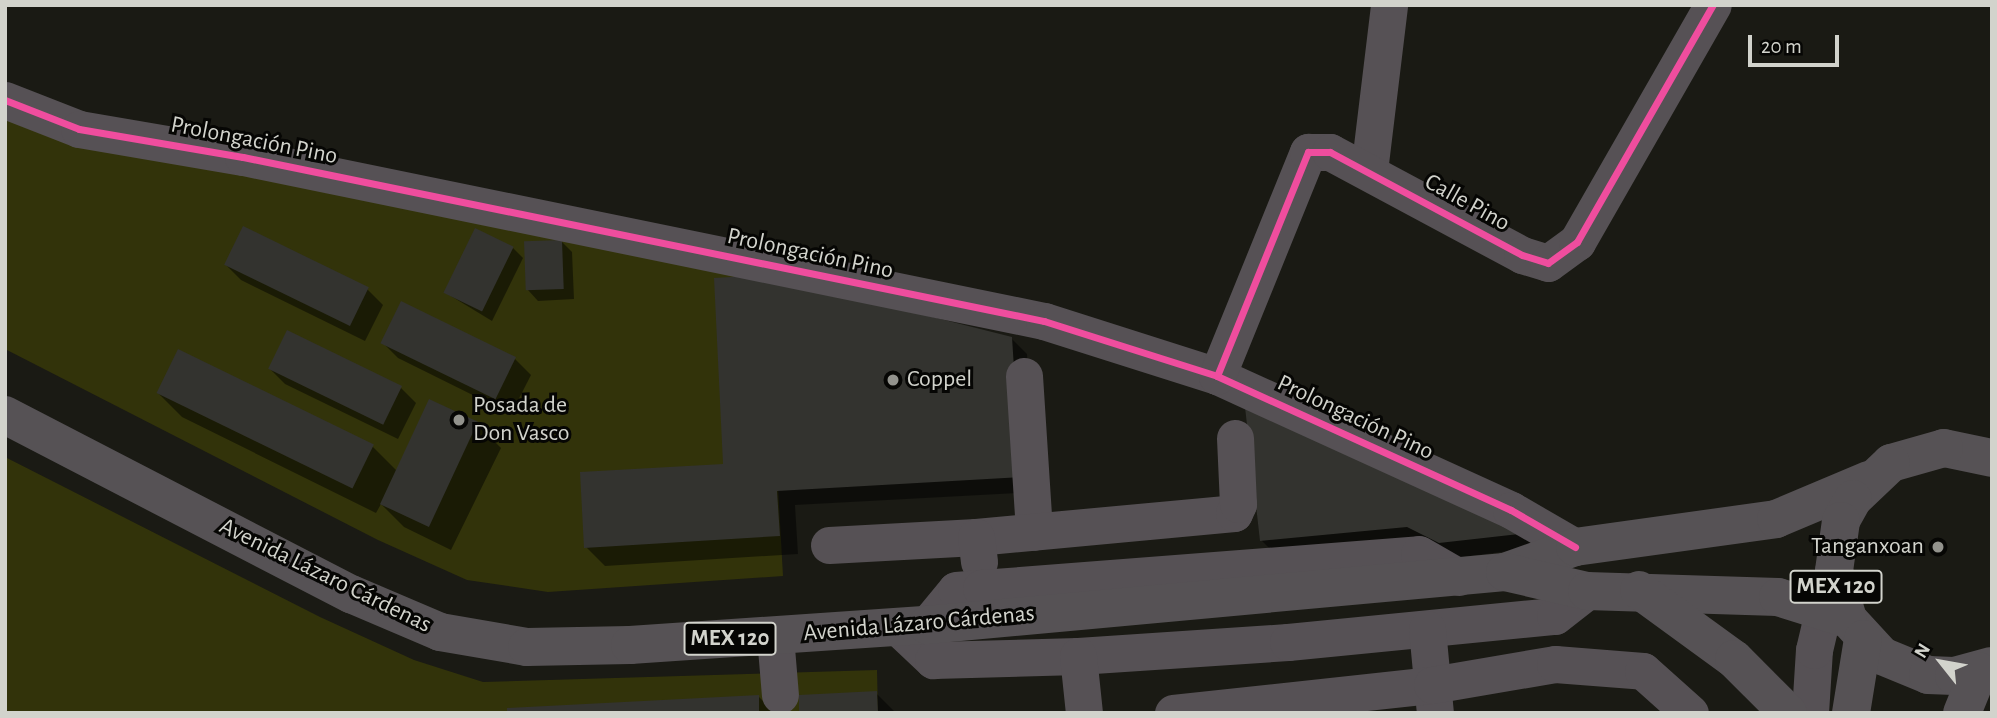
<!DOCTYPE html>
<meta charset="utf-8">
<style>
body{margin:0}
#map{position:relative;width:1997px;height:718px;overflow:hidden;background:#1a1a14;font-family:"Alegreya Sans",sans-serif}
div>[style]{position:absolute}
.green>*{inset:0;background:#32330a}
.shadow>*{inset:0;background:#0007}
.building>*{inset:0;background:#33332f;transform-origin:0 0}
.minor>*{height:37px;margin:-18.5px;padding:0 18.5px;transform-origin:18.5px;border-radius:18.5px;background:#565155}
.major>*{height:38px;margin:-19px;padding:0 19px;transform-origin:19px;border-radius:19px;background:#565255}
.cycleway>*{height:7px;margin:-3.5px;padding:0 3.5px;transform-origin:3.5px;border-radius:3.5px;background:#ef4d9e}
.dots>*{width:19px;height:19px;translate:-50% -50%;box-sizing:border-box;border:4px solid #060604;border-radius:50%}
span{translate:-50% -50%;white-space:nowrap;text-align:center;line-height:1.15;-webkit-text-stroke:6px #060604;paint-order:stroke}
.shield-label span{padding:2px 5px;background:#060604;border:2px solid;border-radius:5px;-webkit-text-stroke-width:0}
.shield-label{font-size:23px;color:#d2d3cc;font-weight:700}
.street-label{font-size:24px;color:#d2d3cc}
.poi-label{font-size:24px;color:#d2d3cc}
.left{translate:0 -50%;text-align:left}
.right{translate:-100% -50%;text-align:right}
.frame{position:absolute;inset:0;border:7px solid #d2d3cc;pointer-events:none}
.north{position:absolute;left:1906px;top:627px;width:70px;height:70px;-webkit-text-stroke:5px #060604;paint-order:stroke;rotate:301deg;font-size:19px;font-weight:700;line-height:28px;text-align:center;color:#d2d3cc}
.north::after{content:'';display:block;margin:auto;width:24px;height:32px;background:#d2d3cc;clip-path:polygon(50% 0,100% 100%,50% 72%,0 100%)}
.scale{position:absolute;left:1748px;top:35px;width:91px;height:32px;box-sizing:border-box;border:4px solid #d2d3cc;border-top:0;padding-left:9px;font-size:21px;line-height:24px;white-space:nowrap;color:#d2d3cc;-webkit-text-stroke:5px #060604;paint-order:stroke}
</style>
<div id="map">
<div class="green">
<div style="clip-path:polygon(5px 120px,766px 275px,783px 576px,548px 592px,467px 580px,378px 540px,5px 349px)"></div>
<div style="clip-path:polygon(5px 457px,320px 617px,414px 660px,483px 682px,877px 670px,878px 713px,5px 713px)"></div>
</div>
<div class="shadow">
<div style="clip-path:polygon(244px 228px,367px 289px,383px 305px,365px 341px,241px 280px,226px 265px)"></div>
<div style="clip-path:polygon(562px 242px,572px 252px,574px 299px,538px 301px,528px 290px)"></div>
<div style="clip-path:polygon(513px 248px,523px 258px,492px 321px,446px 293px)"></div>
<div style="clip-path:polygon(402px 303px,515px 359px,531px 375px,511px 414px,398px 358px,383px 343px)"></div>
<div style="clip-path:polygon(1011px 338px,1027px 354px,1036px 492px,795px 505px,798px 554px,605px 566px,586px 547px,728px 466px)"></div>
<div style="clip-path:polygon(179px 351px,373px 447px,396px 470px,477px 424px,501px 448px,451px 550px,404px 527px,381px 504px,376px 513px,182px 417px,158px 393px)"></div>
<div style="clip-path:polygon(270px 369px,401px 388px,416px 403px,398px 439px,285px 384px)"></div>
<div style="clip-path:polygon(1247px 410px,1548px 546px,1456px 558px,1276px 555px,1261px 540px)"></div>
<div style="clip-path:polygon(876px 693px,896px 713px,800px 713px)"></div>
<div style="clip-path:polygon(758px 696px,775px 713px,509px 713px)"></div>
</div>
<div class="building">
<div style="left:243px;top:226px;width:140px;height:43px;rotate:26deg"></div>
<div style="left:475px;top:228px;width:43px;height:72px;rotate:26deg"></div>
<div style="left:562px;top:240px;width:49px;height:38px;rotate:88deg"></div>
<div style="clip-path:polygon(766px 275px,1012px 337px,1021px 477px,777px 491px,780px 536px,584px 548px,580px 472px,723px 464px,714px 278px)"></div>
<div style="left:401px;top:301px;width:128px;height:47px;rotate:26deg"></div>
<div style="left:287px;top:330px;width:128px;height:43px;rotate:26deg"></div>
<div style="left:178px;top:349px;width:218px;height:49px;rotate:26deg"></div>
<div style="left:429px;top:399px;width:54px;height:116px;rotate:25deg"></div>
<div style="clip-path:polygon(1245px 407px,1536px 532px,1439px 543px,1407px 527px,1260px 541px)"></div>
<div style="clip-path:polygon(877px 691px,878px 713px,799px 713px,799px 695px)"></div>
<div style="clip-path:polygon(759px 695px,759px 713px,507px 713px,507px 708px)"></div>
</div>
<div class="minor">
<div style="left:5px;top:100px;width:79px;rotate:21.4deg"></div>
<div style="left:79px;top:129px;width:166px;rotate:9.7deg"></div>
<div style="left:243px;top:157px;width:818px;rotate:11.57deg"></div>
<div style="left:1044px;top:321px;width:182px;rotate:17.6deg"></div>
<div style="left:1217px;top:376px;width:323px;rotate:24.5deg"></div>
<div style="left:1511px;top:510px;width:74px;rotate:30deg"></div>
<div style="left:1369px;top:171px;width:167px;rotate:-83.1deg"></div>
<div style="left:1024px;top:376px;width:156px;rotate:86.3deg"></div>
<div style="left:1217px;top:376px;width:242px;rotate:-67.9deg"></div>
<div style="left:1308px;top:152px;width:22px"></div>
<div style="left:1330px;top:152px;width:218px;rotate:28.2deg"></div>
<div style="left:1522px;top:255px;width:27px;rotate:17deg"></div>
<div style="left:1548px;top:263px;width:36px;rotate:-36deg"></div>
<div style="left:1577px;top:242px;width:273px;rotate:-60.2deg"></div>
<div style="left:976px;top:537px;width:259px;rotate:-5.3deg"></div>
<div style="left:1234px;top:513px;width:10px;rotate:-66deg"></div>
<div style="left:1238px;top:504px;width:66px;rotate:-92.6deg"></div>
<div style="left:829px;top:545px;width:147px;rotate:-3.1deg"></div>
<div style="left:976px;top:537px;width:25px;rotate:83deg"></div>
<div style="left:927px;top:625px;width:45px;rotate:-50.4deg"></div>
<div style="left:956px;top:590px;width:25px;rotate:-5deg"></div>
<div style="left:981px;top:588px;width:439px;rotate:-4.4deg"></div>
<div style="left:1419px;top:554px;width:46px;rotate:29.9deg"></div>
<div style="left:897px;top:626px;width:50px;rotate:43.4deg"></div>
<div style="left:933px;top:660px;width:145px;rotate:-1.6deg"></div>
<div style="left:1078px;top:656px;width:210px;rotate:-3.8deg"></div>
<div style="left:1288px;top:642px;width:268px;rotate:-5.6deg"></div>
<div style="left:1555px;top:616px;width:41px;rotate:-38deg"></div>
<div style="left:1427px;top:629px;width:84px;rotate:84.6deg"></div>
<div style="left:775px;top:636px;width:59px;rotate:85.2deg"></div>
<div style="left:1078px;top:656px;width:57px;rotate:84deg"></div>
<div style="left:1173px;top:713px;width:261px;rotate:-6.2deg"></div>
<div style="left:1432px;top:685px;width:125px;rotate:-9.7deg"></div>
<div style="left:1555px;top:664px;width:88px;rotate:4.5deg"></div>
<div style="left:1643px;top:671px;width:63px;rotate:41.8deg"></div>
<div style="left:1810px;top:713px;width:63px;rotate:-86.4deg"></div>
<div style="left:1814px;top:650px;width:70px;rotate:-76.8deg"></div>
</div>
<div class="major">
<div style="left:5px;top:415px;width:390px;rotate:27.4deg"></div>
<div style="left:351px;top:594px;width:97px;rotate:23.1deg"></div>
<div style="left:440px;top:632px;width:88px;rotate:9.8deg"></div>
<div style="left:527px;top:647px;width:103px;rotate:-1.1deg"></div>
<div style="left:630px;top:645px;width:298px;rotate:-3.9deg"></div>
<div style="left:927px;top:625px;width:580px;rotate:-5.24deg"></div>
<div style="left:1505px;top:572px;width:74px;rotate:-19.7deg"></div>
<div style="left:1575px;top:547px;width:203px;rotate:-7.9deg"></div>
<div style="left:1776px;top:519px;width:101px;rotate:-22.8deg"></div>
<div style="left:1992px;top:458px;width:49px;rotate:-168.2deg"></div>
<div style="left:1944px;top:448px;width:55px;rotate:164.2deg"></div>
<div style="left:1891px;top:463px;width:52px;rotate:136.5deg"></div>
<div style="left:1853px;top:499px;width:25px;rotate:119deg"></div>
<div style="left:1841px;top:521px;width:50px;rotate:98deg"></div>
<div style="left:1834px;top:571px;width:50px;rotate:73.7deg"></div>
<div style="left:1848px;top:619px;width:50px;rotate:47.4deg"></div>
<div style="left:1882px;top:656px;width:50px;rotate:22.4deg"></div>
<div style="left:1928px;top:675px;width:26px;rotate:2deg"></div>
<div style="left:1954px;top:676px;width:39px;rotate:-15deg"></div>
<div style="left:1505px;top:572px;width:84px;rotate:13deg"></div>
<div style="left:1587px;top:591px;width:191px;rotate:1.8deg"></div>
<div style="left:1778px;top:597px;width:73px;rotate:17.4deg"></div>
<div style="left:1639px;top:590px;width:117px;rotate:36deg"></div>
<div style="left:1734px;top:659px;width:76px;rotate:45deg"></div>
<div style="left:1851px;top:713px;width:75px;rotate:-80.8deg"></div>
<div style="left:1962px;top:713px;width:45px;rotate:-68deg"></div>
</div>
<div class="cycleway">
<div style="left:5px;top:100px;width:79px;rotate:21.4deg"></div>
<div style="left:79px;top:129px;width:166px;rotate:9.7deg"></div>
<div style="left:243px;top:157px;width:818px;rotate:11.57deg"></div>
<div style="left:1044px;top:321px;width:182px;rotate:17.6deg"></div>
<div style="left:1217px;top:376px;width:323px;rotate:24.5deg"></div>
<div style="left:1511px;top:510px;width:74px;rotate:30deg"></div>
<div style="left:1217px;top:376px;width:242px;rotate:-67.9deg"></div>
<div style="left:1308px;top:152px;width:22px"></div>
<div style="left:1330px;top:152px;width:218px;rotate:28.2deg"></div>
<div style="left:1522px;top:255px;width:27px;rotate:17deg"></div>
<div style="left:1548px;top:263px;width:36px;rotate:-36deg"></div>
<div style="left:1577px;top:242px;width:273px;rotate:-60.2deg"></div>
</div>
<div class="dots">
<div style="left:893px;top:380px;background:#92928c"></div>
<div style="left:459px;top:420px;background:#92928c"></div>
<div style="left:1938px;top:547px;background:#92928c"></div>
</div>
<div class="shield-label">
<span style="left:1836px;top:587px">MEX 120</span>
<span style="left:730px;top:639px">MEX 120</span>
</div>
<div class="street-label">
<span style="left:254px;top:141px;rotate:11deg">Prolongación Pino</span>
<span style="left:1467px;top:203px;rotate:29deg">Calle Pino</span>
<span style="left:810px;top:254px;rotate:12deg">Prolongación Pino</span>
<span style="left:1355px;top:418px;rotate:25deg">Prolongación Pino</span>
<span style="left:325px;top:576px;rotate:26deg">Avenida Lázaro Cárdenas</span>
<span style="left:919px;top:624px;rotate:-5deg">Avenida Lázaro Cárdenas</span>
</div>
<div class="poi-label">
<span class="left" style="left:907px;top:380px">Coppel</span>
<span class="left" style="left:473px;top:420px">Posada de<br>Don Vasco</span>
<span class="right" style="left:1924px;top:547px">Tanganxoan</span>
</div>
<div class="frame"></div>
<div class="north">N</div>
<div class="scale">20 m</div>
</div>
